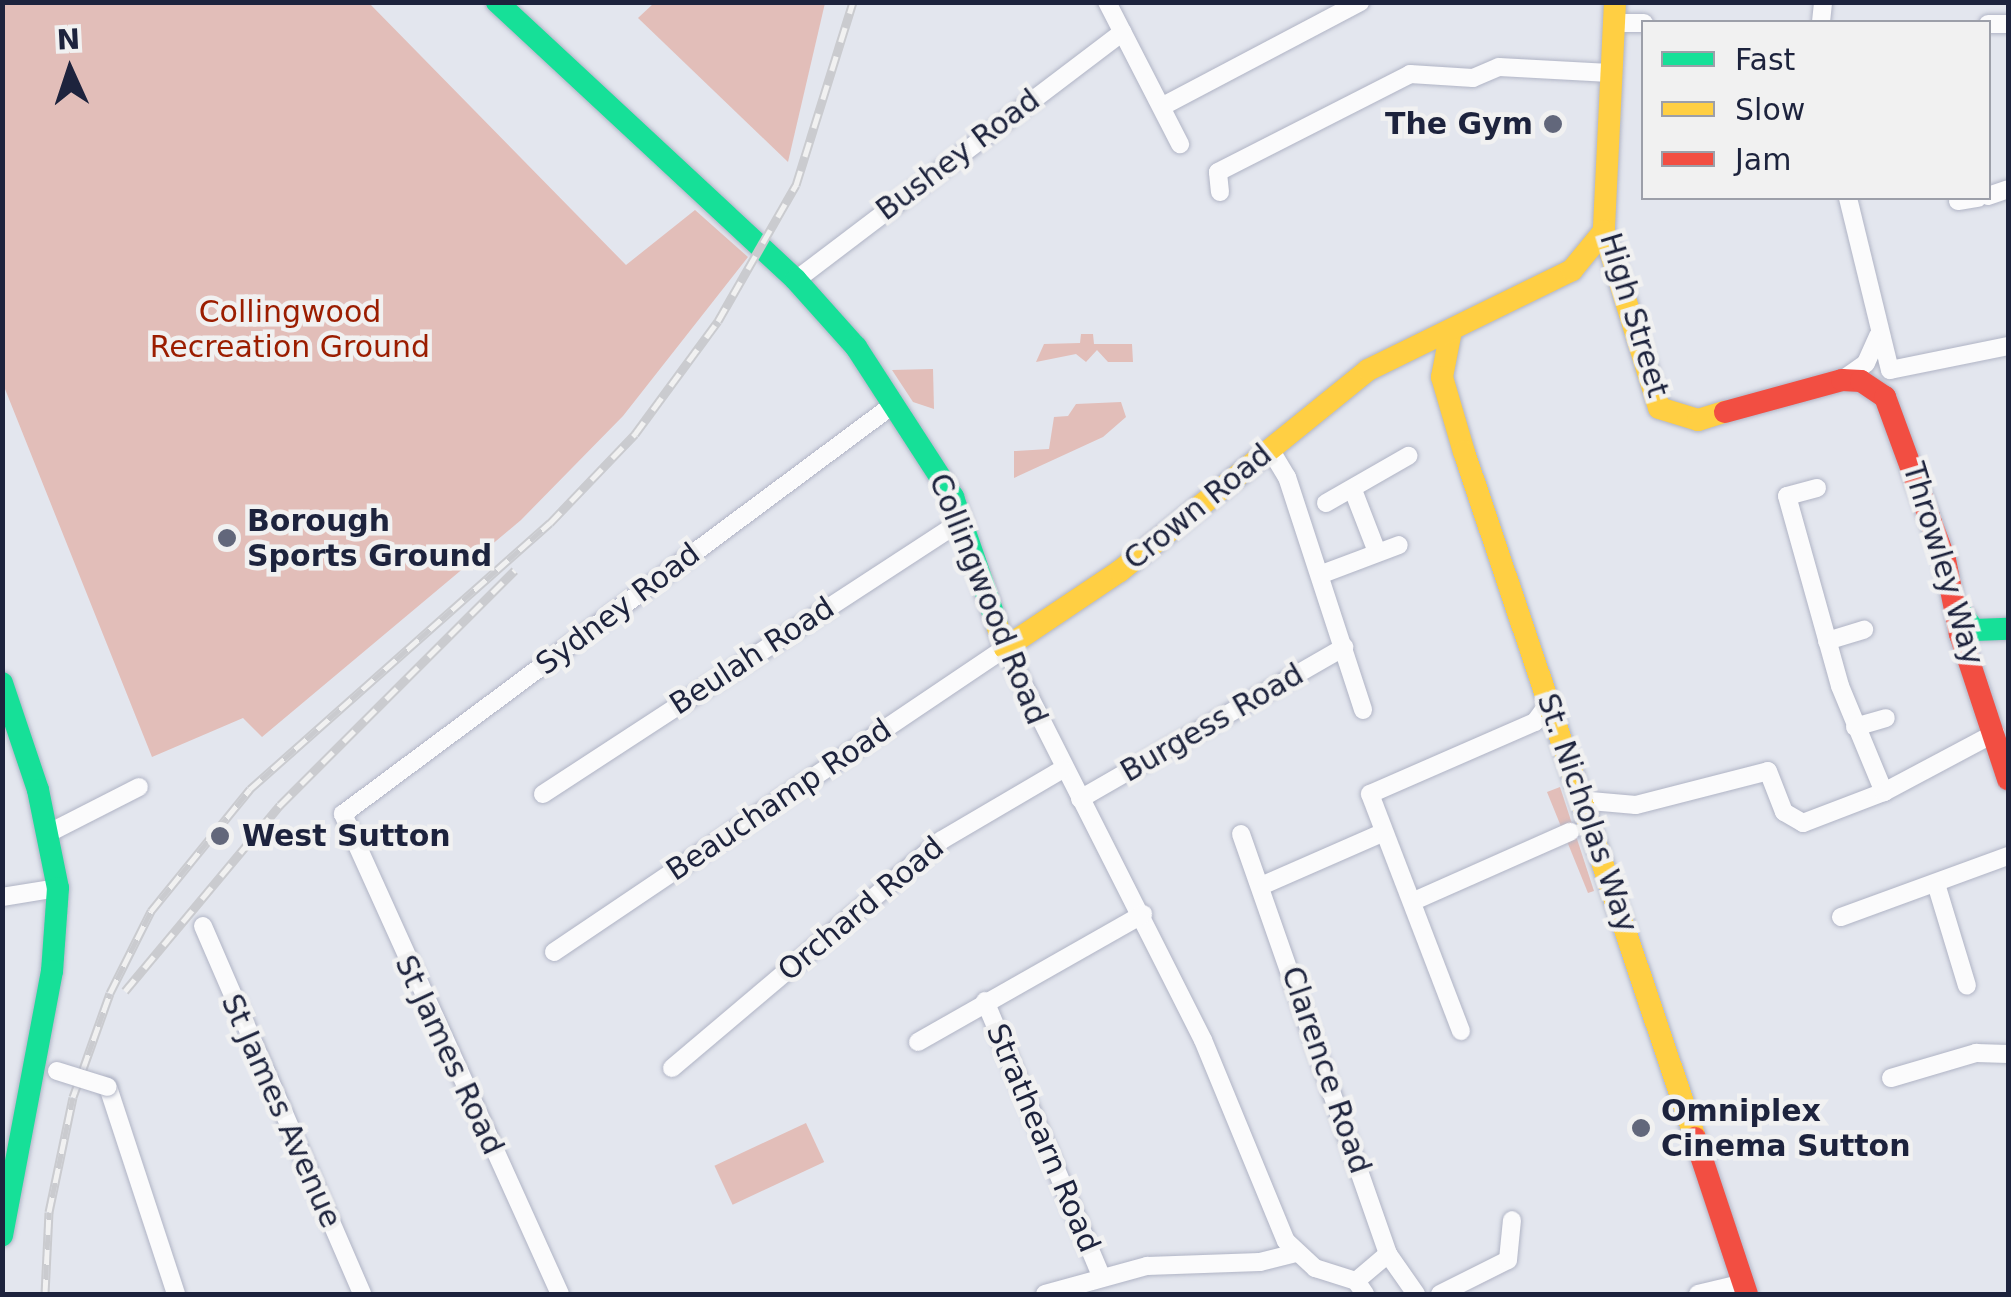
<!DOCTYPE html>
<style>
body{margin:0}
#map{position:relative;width:2011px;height:1297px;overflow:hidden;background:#e3e6ee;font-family:"DejaVu Sans",sans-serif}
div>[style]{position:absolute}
.green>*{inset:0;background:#e2beb9;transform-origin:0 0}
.roads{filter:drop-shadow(0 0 2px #b0b4c5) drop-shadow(0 0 2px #b0b4c5)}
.street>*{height:18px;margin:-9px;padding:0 9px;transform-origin:9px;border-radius:9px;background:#fbfbfc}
.fast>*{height:22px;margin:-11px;padding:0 11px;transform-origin:11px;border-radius:11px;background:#16e098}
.slow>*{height:22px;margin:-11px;padding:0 11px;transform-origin:11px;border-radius:11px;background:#ffcf43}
.jam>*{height:22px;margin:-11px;padding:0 11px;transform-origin:11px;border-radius:11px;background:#f24e42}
.rail>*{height:9px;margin-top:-4.5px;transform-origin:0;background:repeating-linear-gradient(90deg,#f1f1f1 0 15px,#cacbcf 0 30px);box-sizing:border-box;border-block:2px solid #cacbcf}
.bridges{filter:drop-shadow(0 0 2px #b0b4c5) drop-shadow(0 0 2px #b0b4c5)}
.street-bridge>*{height:18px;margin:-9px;padding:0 9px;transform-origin:9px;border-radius:9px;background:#fbfbfc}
.dots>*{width:28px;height:28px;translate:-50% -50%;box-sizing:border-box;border:5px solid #f1f1f1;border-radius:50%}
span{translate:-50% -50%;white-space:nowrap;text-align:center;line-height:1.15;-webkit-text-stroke:9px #f1f1f1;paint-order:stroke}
.poi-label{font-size:30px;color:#1d233d;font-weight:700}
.right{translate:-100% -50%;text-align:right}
.left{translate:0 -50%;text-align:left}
.street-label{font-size:30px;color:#1d233d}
.park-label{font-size:30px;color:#9b1d00}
.frame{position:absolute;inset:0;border:5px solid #1d233d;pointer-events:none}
.legend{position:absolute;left:1641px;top:20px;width:350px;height:180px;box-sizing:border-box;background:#f1f1f1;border:2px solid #9c9fa9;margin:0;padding:12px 18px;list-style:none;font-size:30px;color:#1d233d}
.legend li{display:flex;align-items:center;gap:20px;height:50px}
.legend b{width:50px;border:2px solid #9c9fa9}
.north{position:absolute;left:20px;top:20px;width:100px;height:100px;-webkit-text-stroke:8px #f1f1f1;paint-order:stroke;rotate:357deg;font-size:28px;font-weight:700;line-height:40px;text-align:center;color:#1d233d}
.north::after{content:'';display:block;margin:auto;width:35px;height:45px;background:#1d233d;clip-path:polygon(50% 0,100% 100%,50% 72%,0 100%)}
</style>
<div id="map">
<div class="green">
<div style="clip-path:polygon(3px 2px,369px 3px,626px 265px,695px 210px,748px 257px,623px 416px,521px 520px,262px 737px,243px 718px,152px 757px,3px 384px)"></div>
<div style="clip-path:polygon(654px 3px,825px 3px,788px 162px,638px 18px)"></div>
<div style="clip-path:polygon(1081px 334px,1093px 334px,1094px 344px,1132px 344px,1133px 362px,1108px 362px,1097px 350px,1086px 362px,1076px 354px,1036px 362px,1044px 344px,1080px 343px)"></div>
<div style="clip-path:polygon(933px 369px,934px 409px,913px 402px,892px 370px)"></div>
<div style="clip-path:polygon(1121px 402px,1126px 417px,1103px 437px,1014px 478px,1014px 451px,1049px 449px,1054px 417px,1068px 416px,1076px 404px)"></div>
<div style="clip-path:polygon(1560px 787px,1594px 891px,1588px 893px,1547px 792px)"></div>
<div style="left:806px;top:1123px;width:43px;height:101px;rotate:65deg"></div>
</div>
<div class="roads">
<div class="street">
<div style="left:1107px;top:2px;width:160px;rotate:62.8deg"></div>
<div style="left:1821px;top:22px;width:20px;rotate:-84deg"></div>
<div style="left:1613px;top:23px;width:31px"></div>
<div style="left:1988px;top:24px;width:20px"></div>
<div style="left:1163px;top:106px;width:223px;rotate:-27.8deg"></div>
<div style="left:1220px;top:192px;width:20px;rotate:-96deg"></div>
<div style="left:1218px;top:172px;width:216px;rotate:-27deg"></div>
<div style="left:1410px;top:74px;width:63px;rotate:3.6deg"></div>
<div style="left:1473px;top:78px;width:28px;rotate:-23deg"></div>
<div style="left:1499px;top:67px;width:111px;rotate:3.1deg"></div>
<div style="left:1988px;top:196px;width:21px;rotate:-19deg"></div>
<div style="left:1848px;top:198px;width:177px;rotate:76.3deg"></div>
<div style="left:1890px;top:370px;width:120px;rotate:-11.5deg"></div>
<div style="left:1958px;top:201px;width:20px;rotate:-9deg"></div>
<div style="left:796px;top:280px;width:410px;rotate:-37.2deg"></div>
<div style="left:1842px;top:380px;width:29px;rotate:-35deg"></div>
<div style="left:1866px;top:363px;width:30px;rotate:-66deg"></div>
<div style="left:1270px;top:449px;width:33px;rotate:59deg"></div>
<div style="left:1287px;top:477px;width:245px;rotate:71.9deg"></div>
<div style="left:1817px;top:488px;width:31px;rotate:165deg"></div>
<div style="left:1787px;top:496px;width:197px;rotate:74.4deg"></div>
<div style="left:1840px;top:686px;width:115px;rotate:67.5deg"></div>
<div style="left:1353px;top:490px;width:66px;rotate:68.8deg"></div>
<div style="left:1326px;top:503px;width:95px;rotate:-29.8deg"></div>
<div style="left:1322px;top:574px;width:82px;rotate:-20.6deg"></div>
<div style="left:1827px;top:641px;width:39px;rotate:-17deg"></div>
<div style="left:1855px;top:727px;width:32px;rotate:-16deg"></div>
<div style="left:543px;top:794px;width:501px;rotate:-33.12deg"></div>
<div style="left:1080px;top:799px;width:305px;rotate:-29.9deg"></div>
<div style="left:1579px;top:800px;width:57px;rotate:5deg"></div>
<div style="left:1636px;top:805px;width:136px;rotate:-14.4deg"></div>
<div style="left:1768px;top:771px;width:44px;rotate:68.7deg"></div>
<div style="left:1784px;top:812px;width:22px;rotate:30deg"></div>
<div style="left:1803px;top:823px;width:87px;rotate:-20.9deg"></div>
<div style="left:1884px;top:792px;width:126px;rotate:-28deg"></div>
<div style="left:49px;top:833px;width:101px;rotate:-27.1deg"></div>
<div style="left:1241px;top:834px;width:445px;rotate:70.7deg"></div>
<div style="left:1388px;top:1254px;width:49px;rotate:55deg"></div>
<div style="left:1261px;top:886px;width:134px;rotate:-23.7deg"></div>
<div style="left:1937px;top:887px;width:103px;rotate:73.1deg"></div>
<div style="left:2px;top:897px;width:57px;rotate:-9.1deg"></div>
<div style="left:1414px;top:901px;width:171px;rotate:-23.9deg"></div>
<div style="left:1841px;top:917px;width:178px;rotate:-20.1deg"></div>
<div style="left:203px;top:926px;width:401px;rotate:66.6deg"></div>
<div style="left:554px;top:952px;width:544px;rotate:-33.98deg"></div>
<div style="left:1005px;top:648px;width:439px;rotate:63.2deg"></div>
<div style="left:1203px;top:1040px;width:217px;rotate:67.6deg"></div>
<div style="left:1286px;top:1241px;width:40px;rotate:43deg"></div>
<div style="left:1315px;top:1268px;width:43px;rotate:17.6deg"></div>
<div style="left:1356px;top:1281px;width:16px;rotate:55deg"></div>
<div style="left:985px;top:1001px;width:298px;rotate:67.1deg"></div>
<div style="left:1461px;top:1031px;width:254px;rotate:-111deg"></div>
<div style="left:1370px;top:794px;width:180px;rotate:-23.6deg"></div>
<div style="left:1535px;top:722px;width:22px;rotate:-54deg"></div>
<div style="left:918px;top:1042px;width:259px;rotate:-29.6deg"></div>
<div style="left:672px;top:1068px;width:353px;rotate:-40.2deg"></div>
<div style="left:942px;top:840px;width:140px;rotate:-30.4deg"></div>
<div style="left:1891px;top:1078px;width:89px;rotate:-16.4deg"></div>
<div style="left:1976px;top:1053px;width:32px;rotate:2deg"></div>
<div style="left:108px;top:1087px;width:218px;rotate:71.8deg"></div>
<div style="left:1356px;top:1281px;width:42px;rotate:-40.2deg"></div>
<div style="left:560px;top:1294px;width:527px;rotate:-114.33deg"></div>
<div style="left:343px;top:814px;width:687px;rotate:-36.65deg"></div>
<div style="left:1045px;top:1294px;width:106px;rotate:-15.4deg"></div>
<div style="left:1147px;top:1266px;width:113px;rotate:-2deg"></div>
<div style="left:1260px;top:1262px;width:36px;rotate:-14deg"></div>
<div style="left:1440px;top:1294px;width:76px;rotate:-26.6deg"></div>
<div style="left:1508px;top:1260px;width:40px;rotate:-84.3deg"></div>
<div style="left:1698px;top:1294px;width:47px;rotate:-13.4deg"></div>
</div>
<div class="fast">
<div style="left:497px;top:2px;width:408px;rotate:42.9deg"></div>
<div style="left:796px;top:280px;width:90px;rotate:48.2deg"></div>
<div style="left:856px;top:347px;width:179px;rotate:57.1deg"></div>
<div style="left:953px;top:497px;width:135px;rotate:71deg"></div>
<div style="left:1956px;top:606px;width:30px;rotate:53deg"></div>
<div style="left:1974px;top:630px;width:34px;rotate:-2deg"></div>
<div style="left:2px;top:683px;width:113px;rotate:71.4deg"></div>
<div style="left:38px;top:790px;width:100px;rotate:78.5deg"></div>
<div style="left:58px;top:888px;width:83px;rotate:94.1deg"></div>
<div style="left:52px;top:971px;width:269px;rotate:100.7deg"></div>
</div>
<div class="slow">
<div style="left:1615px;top:2px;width:229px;rotate:92.8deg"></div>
<div style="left:1604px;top:231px;width:185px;rotate:72.7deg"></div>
<div style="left:1659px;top:408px;width:41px;rotate:17.1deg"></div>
<div style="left:1698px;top:420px;width:28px;rotate:-17deg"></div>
<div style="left:1451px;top:331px;width:47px;rotate:101.1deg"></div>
<div style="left:1442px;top:377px;width:78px;rotate:73.7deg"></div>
<div style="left:1464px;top:452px;width:724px;rotate:71.39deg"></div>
<div style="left:997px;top:625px;width:24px;rotate:71deg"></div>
<div style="left:1005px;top:648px;width:138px;rotate:-33.8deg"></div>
<div style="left:1120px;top:571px;width:319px;rotate:-39deg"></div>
<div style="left:1368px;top:370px;width:227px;rotate:-26.1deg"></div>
<div style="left:1572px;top:270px;width:50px;rotate:-50.6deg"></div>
</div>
<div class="jam">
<div style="left:1725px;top:412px;width:121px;rotate:-15.3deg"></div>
<div style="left:1842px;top:380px;width:19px;rotate:3deg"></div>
<div style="left:1861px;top:381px;width:29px;rotate:34deg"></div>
<div style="left:1885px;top:397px;width:174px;rotate:69.8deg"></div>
<div style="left:1945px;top:560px;width:76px;rotate:78.5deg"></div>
<div style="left:1960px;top:634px;width:153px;rotate:71.7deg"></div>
<div style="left:1695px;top:1138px;width:164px;rotate:71.6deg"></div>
</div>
</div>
<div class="rail">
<div style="left:125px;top:991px;width:242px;rotate:-50.2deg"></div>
<div style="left:280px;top:805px;width:332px;rotate:-45deg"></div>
<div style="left:45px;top:1294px;width:82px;rotate:-87.2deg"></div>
<div style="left:49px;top:1212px;width:117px;rotate:-78.2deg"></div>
<div style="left:73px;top:1097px;width:110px;rotate:-70.4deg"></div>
<div style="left:110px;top:993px;width:92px;rotate:-63.4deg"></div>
<div style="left:151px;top:911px;width:157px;rotate:-50.9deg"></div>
<div style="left:250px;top:789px;width:401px;rotate:-41.6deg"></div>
<div style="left:550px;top:523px;width:123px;rotate:-46.3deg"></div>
<div style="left:635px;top:434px;width:140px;rotate:-53.7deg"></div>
<div style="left:718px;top:321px;width:157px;rotate:-60.2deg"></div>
<div style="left:796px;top:185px;width:192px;rotate:-72.7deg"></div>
</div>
<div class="bridges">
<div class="street-bridge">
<div style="left:57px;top:1071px;width:53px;rotate:17.4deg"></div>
</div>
</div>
<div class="dots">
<div style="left:1553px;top:124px;background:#62677b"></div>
<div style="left:227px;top:538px;background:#62677b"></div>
<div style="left:220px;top:836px;background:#62677b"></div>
<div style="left:1641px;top:1128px;background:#62677b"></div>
</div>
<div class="poi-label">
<span class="right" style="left:1533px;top:124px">The Gym</span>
<span class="left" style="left:247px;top:538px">Borough<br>Sports Ground</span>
<span class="left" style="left:242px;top:836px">West Sutton</span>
<span class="left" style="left:1661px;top:1128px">Omniplex<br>Cinema Sutton</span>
</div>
<div class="street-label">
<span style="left:958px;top:155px;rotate:-37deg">Bushey Road</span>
<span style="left:1634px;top:315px;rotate:73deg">High Street</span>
<span style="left:1198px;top:507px;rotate:-39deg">Crown Road</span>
<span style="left:1943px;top:564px;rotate:73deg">Throwley Way</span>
<span style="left:988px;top:599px;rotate:68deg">Collingwood Road</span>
<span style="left:618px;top:609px;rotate:-37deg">Sydney Road</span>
<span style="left:752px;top:656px;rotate:-33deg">Beulah Road</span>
<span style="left:1212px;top:723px;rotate:-30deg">Burgess Road</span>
<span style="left:779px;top:800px;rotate:-34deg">Beauchamp Road</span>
<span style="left:1587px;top:813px;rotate:71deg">St. Nicholas Way</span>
<span style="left:861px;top:909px;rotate:-40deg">Orchard Road</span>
<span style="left:449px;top:1055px;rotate:65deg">St James Road</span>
<span style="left:1326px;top:1070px;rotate:71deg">Clarence Road</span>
<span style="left:281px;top:1111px;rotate:66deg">St James Avenue</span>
<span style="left:1043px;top:1138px;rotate:67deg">Strathearn Road</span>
</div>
<div class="park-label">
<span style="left:290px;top:329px">Collingwood<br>Recreation Ground</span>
</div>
<div class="frame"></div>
<ul class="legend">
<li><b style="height:12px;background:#16e098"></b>Fast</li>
<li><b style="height:12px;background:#ffcf43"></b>Slow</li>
<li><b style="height:12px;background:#f24e42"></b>Jam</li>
</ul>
<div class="north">N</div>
</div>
